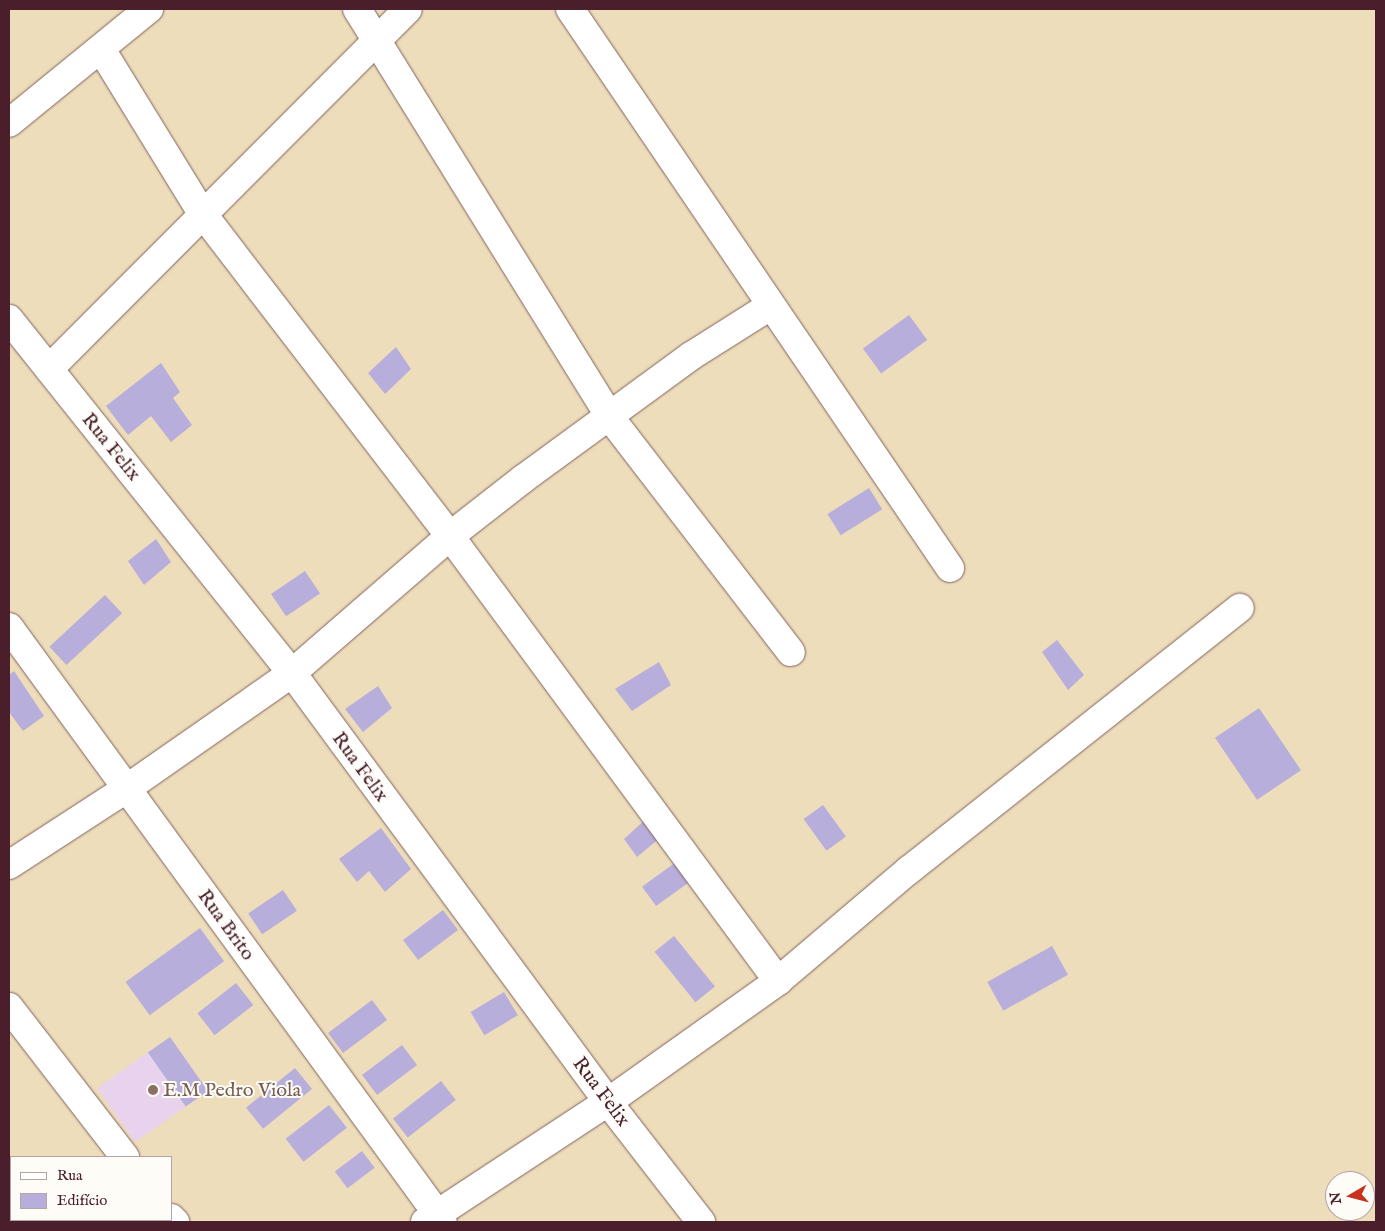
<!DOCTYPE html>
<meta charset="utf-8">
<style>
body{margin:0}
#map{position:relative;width:1385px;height:1231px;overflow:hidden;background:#edddbb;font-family:"IM FELL English",serif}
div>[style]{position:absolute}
.built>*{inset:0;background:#e9d2ed;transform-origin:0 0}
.building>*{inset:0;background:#b7aedc;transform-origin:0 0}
.roads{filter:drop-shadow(0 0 1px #83625d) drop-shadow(0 0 1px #83625d)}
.minor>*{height:28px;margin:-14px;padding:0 14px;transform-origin:14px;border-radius:14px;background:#fff}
.dots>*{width:14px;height:14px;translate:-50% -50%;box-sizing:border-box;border:2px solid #fdfcf7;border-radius:50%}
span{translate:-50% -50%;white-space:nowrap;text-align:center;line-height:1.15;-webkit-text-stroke:4px #fdfcf7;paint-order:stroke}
.street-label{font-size:20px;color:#4a1f2b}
.education-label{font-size:20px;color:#785e54}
.left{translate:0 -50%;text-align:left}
.frame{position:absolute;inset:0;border:10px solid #4a1f2b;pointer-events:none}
.legend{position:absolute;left:10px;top:1156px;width:162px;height:65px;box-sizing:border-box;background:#fdfcf7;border:1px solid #b5a4a5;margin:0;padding:6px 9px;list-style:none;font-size:15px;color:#4a1f2b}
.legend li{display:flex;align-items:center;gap:10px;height:25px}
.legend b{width:25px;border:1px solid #b5a4a5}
.north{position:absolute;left:1325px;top:1171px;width:50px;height:50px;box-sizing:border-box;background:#fdfcf7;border:1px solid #b5a4a5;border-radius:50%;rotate:262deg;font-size:14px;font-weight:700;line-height:20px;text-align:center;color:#4a1f2b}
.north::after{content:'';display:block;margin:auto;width:18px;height:22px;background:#c8321e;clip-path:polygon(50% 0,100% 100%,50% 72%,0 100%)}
</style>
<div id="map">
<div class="built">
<div style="left:170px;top:1037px;width:66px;height:89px;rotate:55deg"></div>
</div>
<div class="building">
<div style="left:909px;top:315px;width:31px;height:57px;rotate:54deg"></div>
<div style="clip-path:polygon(396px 347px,411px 369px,385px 394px,368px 373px)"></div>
<div style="clip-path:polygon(161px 363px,180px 392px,173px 398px,192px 425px,171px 442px,151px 416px,128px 435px,106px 406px)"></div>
<div style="left:869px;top:488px;width:25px;height:49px;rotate:58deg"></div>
<div style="clip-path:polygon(156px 539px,171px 562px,144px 585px,128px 561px)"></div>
<div style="left:305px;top:571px;width:27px;height:41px;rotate:56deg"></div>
<div style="left:105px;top:595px;width:25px;height:76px;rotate:47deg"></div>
<div style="clip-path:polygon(1057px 640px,1084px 675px,1068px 690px,1042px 652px)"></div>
<div style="clip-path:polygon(659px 662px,671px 685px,632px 711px,615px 689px)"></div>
<div style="clip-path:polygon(14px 671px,44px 716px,23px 731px,9px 712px,9px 675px)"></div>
<div style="clip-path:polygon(378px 686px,392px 708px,363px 732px,345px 709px)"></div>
<div style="left:1259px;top:708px;width:75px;height:53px;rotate:56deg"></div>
<div style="left:823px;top:805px;width:39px;height:24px;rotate:54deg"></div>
<div style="clip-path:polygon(647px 818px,661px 837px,637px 857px,624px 839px)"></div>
<div style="clip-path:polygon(381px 828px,411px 869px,385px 892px,369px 871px,357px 882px,339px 859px)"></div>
<div style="left:676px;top:862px;width:24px;height:42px;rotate:54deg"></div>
<div style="left:283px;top:890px;width:25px;height:42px;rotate:56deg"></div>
<div style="left:443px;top:910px;width:25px;height:50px;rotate:53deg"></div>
<div style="left:200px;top:928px;width:41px;height:92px;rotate:54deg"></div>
<div style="left:674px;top:936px;width:65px;height:25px;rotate:51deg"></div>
<div style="left:1052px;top:946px;width:33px;height:74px;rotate:61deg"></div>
<div style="left:236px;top:983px;width:28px;height:49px;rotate:52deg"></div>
<div style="left:504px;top:992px;width:27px;height:39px;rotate:59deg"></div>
<div style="left:372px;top:1000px;width:25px;height:55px;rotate:53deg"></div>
<div style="left:170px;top:1037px;width:66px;height:27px;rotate:55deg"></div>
<div style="left:402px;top:1045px;width:25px;height:50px;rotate:53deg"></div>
<div style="left:295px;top:1068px;width:27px;height:63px;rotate:51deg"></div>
<div style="left:441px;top:1081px;width:24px;height:61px;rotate:52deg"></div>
<div style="left:329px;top:1105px;width:29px;height:55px;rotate:52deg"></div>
<div style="left:362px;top:1151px;width:21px;height:34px;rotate:53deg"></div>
</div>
<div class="roads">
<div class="minor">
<div style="left:357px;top:9px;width:479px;rotate:58.2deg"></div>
<div style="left:609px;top:416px;width:298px;rotate:52.4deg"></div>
<div style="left:570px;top:9px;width:676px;rotate:55.79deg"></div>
<div style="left:101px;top:49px;width:193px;rotate:58.4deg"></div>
<div style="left:202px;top:213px;width:407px;rotate:52.5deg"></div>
<div style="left:450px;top:536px;width:553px;rotate:53.61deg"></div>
<div style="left:9px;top:123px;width:181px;rotate:-39.2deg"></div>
<div style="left:9px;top:319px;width:453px;rotate:51.4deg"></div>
<div style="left:292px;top:673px;width:533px;rotate:53.62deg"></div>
<div style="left:608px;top:1102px;width:152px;rotate:52.2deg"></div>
<div style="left:49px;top:369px;width:508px;rotate:-45.08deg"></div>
<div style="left:9px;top:627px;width:736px;rotate:53.89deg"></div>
<div style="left:9px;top:865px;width:140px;rotate:-33deg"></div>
<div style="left:126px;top:789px;width:203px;rotate:-34.9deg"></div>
<div style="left:292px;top:673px;width:209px;rotate:-40.9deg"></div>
<div style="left:450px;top:536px;width:93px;rotate:-38deg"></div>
<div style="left:523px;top:479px;width:208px;rotate:-36.2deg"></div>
<div style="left:691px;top:356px;width:93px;rotate:-32.3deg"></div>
<div style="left:9px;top:1007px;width:190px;rotate:52.3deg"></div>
<div style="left:171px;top:1218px;width:6px;rotate:45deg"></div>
<div style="left:425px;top:1222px;width:219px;rotate:-33.3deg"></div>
<div style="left:608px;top:1102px;width:209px;rotate:-35.4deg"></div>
<div style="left:778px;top:981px;width:172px;rotate:-40.3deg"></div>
<div style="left:909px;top:870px;width:422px;rotate:-38.4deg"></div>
</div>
</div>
<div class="dots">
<div style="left:153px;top:1090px;background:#8d6e63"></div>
</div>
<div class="street-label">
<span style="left:111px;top:447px;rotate:51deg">Rua Felix</span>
<span style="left:360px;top:767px;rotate:54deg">Rua Felix</span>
<span style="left:226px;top:925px;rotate:54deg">Rua Brito</span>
<span style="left:601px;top:1092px;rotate:53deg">Rua Felix</span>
</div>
<div class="education-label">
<span class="left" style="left:163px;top:1090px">E.M Pedro Viola</span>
</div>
<div class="frame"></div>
<ul class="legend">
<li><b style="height:6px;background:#fff"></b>Rua</li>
<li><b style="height:14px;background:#b7aedc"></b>Edifício</li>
</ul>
<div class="north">N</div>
</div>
